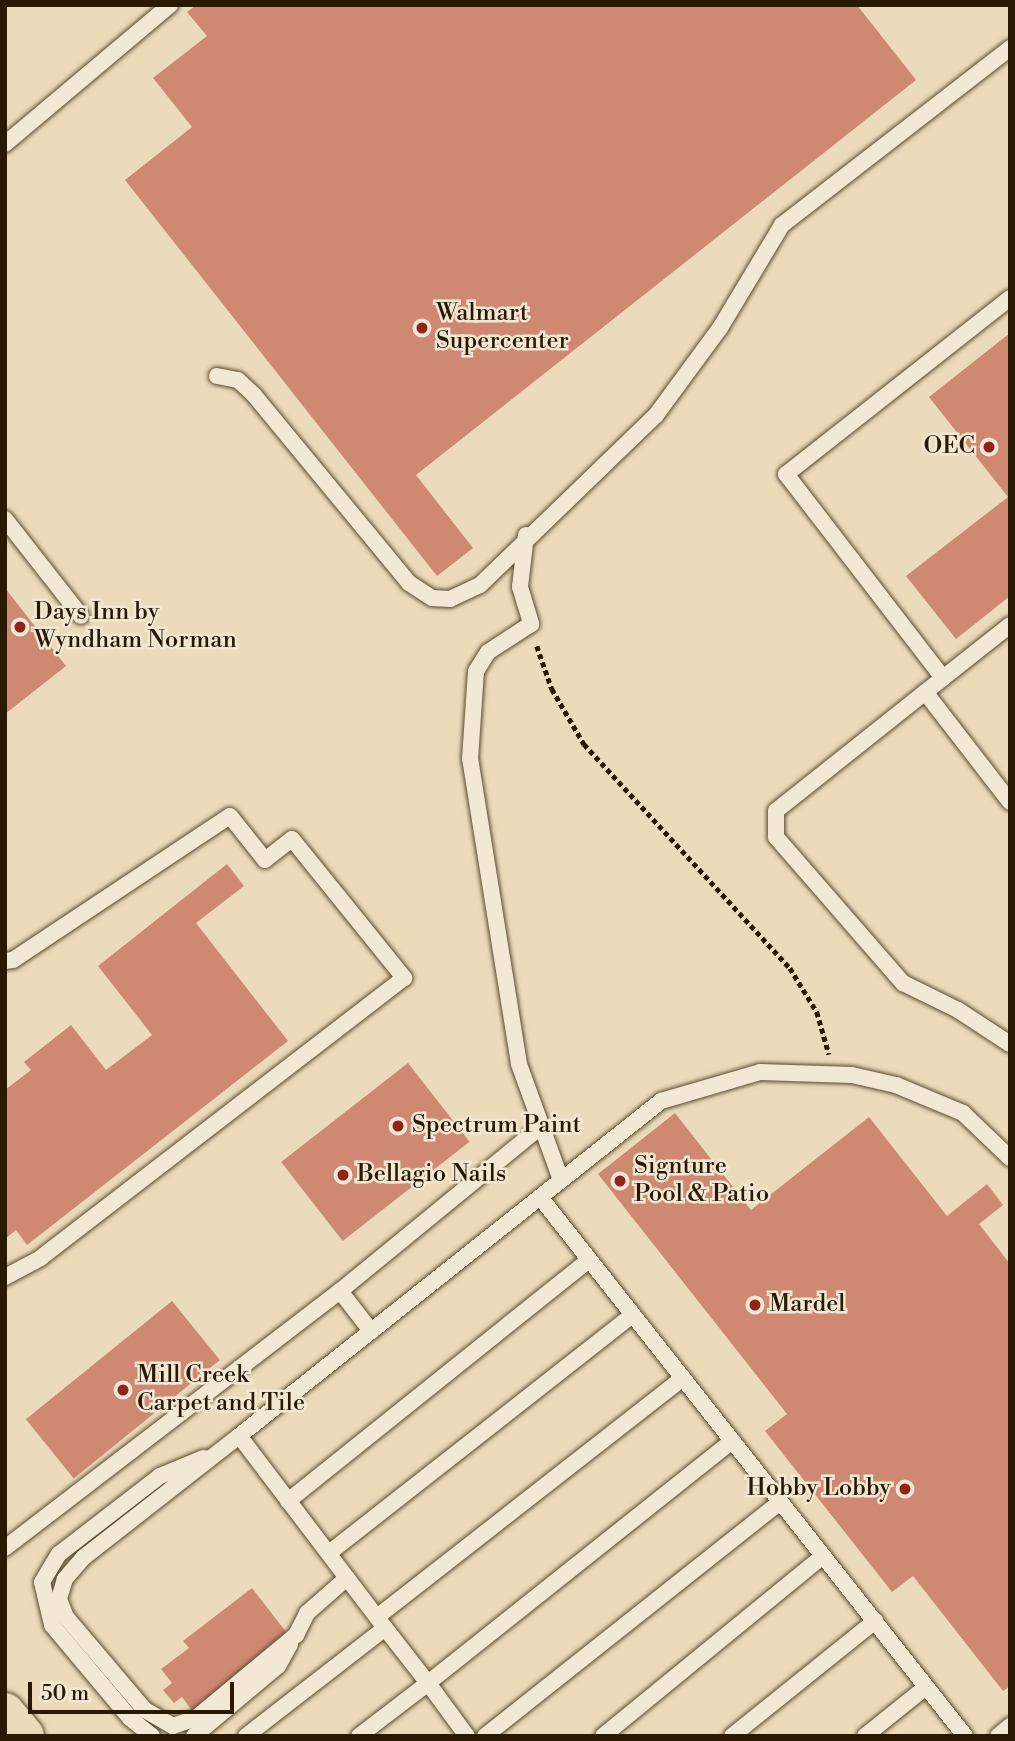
<!DOCTYPE html>
<style>
body{margin:0}
#map{position:relative;width:1015px;height:1741px;overflow:hidden;background:#ebdbbb;font-family:"Libre Bodoni",serif}
div>[style]{position:absolute}
.building>*{inset:0;background:#cf8872;transform-origin:0 0}
.path>*{height:4.5px;margin-top:-2.25px;transform-origin:0;background:repeating-linear-gradient(90deg,#2a1902 0 5px,transparent 0 8.5px)}
.roads{filter:drop-shadow(0 0 2px #5a4a30) drop-shadow(0 0 2px #5a4a30)}
.service>*{height:16px;margin:-8px;padding:0 8px;transform-origin:8px;border-radius:8px;background:#f2e8d3}
.primary>*{height:38px;margin:-19px;padding:0 19px;transform-origin:19px;border-radius:19px;background:#ebdbbb}
.dots>*{width:19px;height:19px;translate:-50% -50%;box-sizing:border-box;border:4px solid #f2e8d3;border-radius:50%}
span{translate:-50% -50%;white-space:nowrap;text-align:center;line-height:1.15;-webkit-text-stroke:5px #f2e8d3;paint-order:stroke}
.poi-label{font-size:24px;color:#2a1902}
.left{translate:0 -50%;text-align:left}
.right{translate:-100% -50%;text-align:right}
.frame{position:absolute;inset:0;border:7px solid #2a1902;pointer-events:none}
.scale{position:absolute;left:28px;top:1682px;width:206px;height:32px;box-sizing:border-box;border:4px solid #2a1902;border-top:0;padding-left:9px;font-size:21px;line-height:24px;white-space:nowrap;color:#2a1902;-webkit-text-stroke:5px #f2e8d3;paint-order:stroke}
</style>
<div id="map">
<div class="building">
<div style="clip-path:polygon(196px 5px,857px 5px,916px 80px,416px 475px,473px 548px,437px 576px,125px 180px,192px 127px,153px 78px,207px 36px,187px 12px)"></div>
<div style="clip-path:polygon(1010px 333px,1010px 596px,956px 639px,906px 576px,1008px 497px,929px 397px)"></div>
<div style="clip-path:polygon(5px 588px,66px 666px,5px 714px)"></div>
<div style="clip-path:polygon(227px 864px,244px 886px,196px 923px,288px 1041px,27px 1245px,16px 1230px,5px 1239px,5px 1090px,31px 1070px,24px 1062px,71px 1025px,106px 1070px,152px 1035px,98px 966px)"></div>
<div style="left:408px;top:1063px;width:100px;height:161px;rotate:52deg"></div>
<div style="clip-path:polygon(675px 1113px,751px 1210px,869px 1117px,947px 1216px,987px 1184px,1003px 1205px,979px 1224px,1010px 1264px,1010px 1686px,1003px 1691px,913px 1576px,892px 1592px,765px 1431px,787px 1414px,598px 1174px)"></div>
<div style="left:172px;top:1301px;width:76px;height:188px;rotate:51deg"></div>
<div style="clip-path:polygon(252px 1588px,290px 1637px,193px 1712px,182px 1697px,174px 1703px,163px 1690px,172px 1683px,161px 1669px,189px 1648px,183px 1641px)"></div>
</div>
<div class="path">
<div style="left:537px;top:646px;width:46px;rotate:70.8deg"></div>
<div style="left:552px;top:689px;width:64px;rotate:59.8deg"></div>
<div style="left:584px;top:744px;width:304px;rotate:47.4deg"></div>
<div style="left:790px;top:968px;width:52px;rotate:58.5deg"></div>
<div style="left:817px;top:1012px;width:44px;rotate:74.1deg"></div>
</div>
<div class="roads">
<div class="service">
<div style="left:5px;top:144px;width:216px;rotate:-40.1deg"></div>
<div style="left:1010px;top:298px;width:285px;rotate:141.8deg"></div>
<div style="left:786px;top:474px;width:257px;rotate:52.4deg"></div>
<div style="left:943px;top:678px;width:213px;rotate:141.5deg"></div>
<div style="left:776px;top:811px;width:26px;rotate:90deg"></div>
<div style="left:776px;top:837px;width:194px;rotate:49deg"></div>
<div style="left:903px;top:983px;width:61px;rotate:26.1deg"></div>
<div style="left:958px;top:1010px;width:62px;rotate:33.2deg"></div>
<div style="left:217px;top:376px;width:21px;rotate:11deg"></div>
<div style="left:238px;top:380px;width:22px;rotate:43deg"></div>
<div style="left:254px;top:395px;width:244px;rotate:50.5deg"></div>
<div style="left:409px;top:583px;width:27px;rotate:33deg"></div>
<div style="left:432px;top:598px;width:18px;rotate:3deg"></div>
<div style="left:450px;top:599px;width:33px;rotate:-25deg"></div>
<div style="left:480px;top:585px;width:245px;rotate:-44deg"></div>
<div style="left:656px;top:415px;width:108px;rotate:-53.7deg"></div>
<div style="left:720px;top:328px;width:120px;rotate:-59deg"></div>
<div style="left:782px;top:225px;width:289px;rotate:-37.8deg"></div>
<div style="left:5px;top:519px;width:123px;rotate:51.9deg"></div>
<div style="left:526px;top:535px;width:52px;rotate:96.6deg"></div>
<div style="left:520px;top:587px;width:39px;rotate:73deg"></div>
<div style="left:531px;top:624px;width:51px;rotate:146.9deg"></div>
<div style="left:488px;top:652px;width:22px;rotate:122deg"></div>
<div style="left:476px;top:671px;width:87px;rotate:93.9deg"></div>
<div style="left:470px;top:758px;width:310px;rotate:80.9deg"></div>
<div style="left:519px;top:1064px;width:123px;rotate:70.1deg"></div>
<div style="left:943px;top:678px;width:85px;rotate:-38.3deg"></div>
<div style="left:925px;top:692px;width:139px;rotate:52.3deg"></div>
<div style="left:5px;top:961px;width:8px;rotate:-7deg"></div>
<div style="left:13px;top:960px;width:260px;rotate:-33.6deg"></div>
<div style="left:230px;top:816px;width:56px;rotate:51.5deg"></div>
<div style="left:265px;top:860px;width:34px;rotate:-38deg"></div>
<div style="left:292px;top:839px;width:179px;rotate:51.1deg"></div>
<div style="left:404px;top:978px;width:458px;rotate:142.4deg"></div>
<div style="left:41px;top:1258px;width:41px;rotate:152.2deg"></div>
<div style="left:540px;top:1197px;width:686px;rotate:51.74deg"></div>
<div style="left:340px;top:1291px;width:51px;rotate:52.2deg"></div>
<div style="left:239px;top:1436px;width:198px;rotate:142deg"></div>
<div style="left:83px;top:1558px;width:28px;rotate:131deg"></div>
<div style="left:65px;top:1579px;width:21px;rotate:107deg"></div>
<div style="left:59px;top:1599px;width:19px;rotate:69deg"></div>
<div style="left:66px;top:1617px;width:122px;rotate:49.7deg"></div>
<div style="left:145px;top:1710px;width:32px;rotate:30deg"></div>
<div style="left:173px;top:1726px;width:24px;rotate:-19deg"></div>
<div style="left:196px;top:1718px;width:130px;rotate:-39.7deg"></div>
<div style="left:296px;top:1635px;width:25px;rotate:-63deg"></div>
<div style="left:307px;top:1613px;width:53px;rotate:-41.2deg"></div>
<div style="left:288px;top:1501px;width:386px;rotate:-38.7deg"></div>
<div style="left:5px;top:1548px;width:422px;rotate:-37.5deg"></div>
<div style="left:340px;top:1291px;width:257px;rotate:-39.3deg"></div>
<div style="left:329px;top:1553px;width:386px;rotate:-38.1deg"></div>
<div style="left:377px;top:1617px;width:388px;rotate:-38deg"></div>
<div style="left:385px;top:1628px;width:70px;rotate:52deg"></div>
<div style="left:428px;top:1683px;width:389px;rotate:-38.5deg"></div>
<div style="left:152px;top:1736px;width:28px;rotate:-141deg"></div>
<div style="left:130px;top:1718px;width:121px;rotate:-130deg"></div>
<div style="left:52px;top:1625px;width:44px;rotate:-103.1deg"></div>
<div style="left:42px;top:1582px;width:33px;rotate:-59deg"></div>
<div style="left:59px;top:1554px;width:128px;rotate:-37.7deg"></div>
<div style="left:160px;top:1476px;width:47px;rotate:-22.7deg"></div>
<div style="left:194px;top:1736px;width:109px;rotate:-39.8deg"></div>
<div style="left:278px;top:1666px;width:25px;rotate:-61deg"></div>
<div style="left:246px;top:1736px;width:176px;rotate:-37.8deg"></div>
<div style="left:385px;top:1628px;width:241px;rotate:-127.2deg"></div>
<div style="left:239px;top:1436px;width:539px;rotate:-38.44deg"></div>
<div style="left:661px;top:1101px;width:103px;rotate:-16.3deg"></div>
<div style="left:760px;top:1072px;width:92px;rotate:1.9deg"></div>
<div style="left:852px;top:1075px;width:45px;rotate:12.8deg"></div>
<div style="left:896px;top:1085px;width:73px;rotate:22.7deg"></div>
<div style="left:963px;top:1113px;width:65px;rotate:43.8deg"></div>
<div style="left:359px;top:1736px;width:87px;rotate:-37.5deg"></div>
<div style="left:428px;top:1683px;width:66px;rotate:53.7deg"></div>
<div style="left:485px;top:1736px;width:377px;rotate:-38.4deg"></div>
<div style="left:603px;top:1736px;width:284px;rotate:-39.3deg"></div>
<div style="left:732px;top:1736px;width:184px;rotate:-38.8deg"></div>
<div style="left:865px;top:1736px;width:78px;rotate:-38.8deg"></div>
<div style="left:998px;top:1736px;width:16px;rotate:-40deg"></div>
</div>
<div class="primary">
<div style="left:5px;top:1712px;width:31px;rotate:50deg"></div>
</div>
</div>
<div class="dots">
<div style="left:422px;top:328px;background:#8f2418"></div>
<div style="left:989px;top:447px;background:#8f2418"></div>
<div style="left:20px;top:627px;background:#8f2418"></div>
<div style="left:398px;top:1126px;background:#8f2418"></div>
<div style="left:343px;top:1175px;background:#8f2418"></div>
<div style="left:620px;top:1181px;background:#8f2418"></div>
<div style="left:755px;top:1305px;background:#8f2418"></div>
<div style="left:123px;top:1390px;background:#8f2418"></div>
<div style="left:905px;top:1489px;background:#8f2418"></div>
</div>
<div class="poi-label">
<span class="left" style="left:436px;top:328px">Walmart<br>Supercenter</span>
<span class="right" style="left:975px;top:447px">OEC</span>
<span class="left" style="left:34px;top:627px">Days Inn by<br>Wyndham Norman</span>
<span class="left" style="left:412px;top:1126px">Spectrum Paint</span>
<span class="left" style="left:634px;top:1181px">Signture<br>Pool &amp; Patio</span>
<span class="left" style="left:357px;top:1175px">Bellagio Nails</span>
<span class="left" style="left:769px;top:1305px">Mardel</span>
<span class="left" style="left:137px;top:1390px">Mill Creek<br>Carpet and Tile</span>
<span class="right" style="left:891px;top:1489px">Hobby Lobby</span>
</div>
<div class="frame"></div>
<div class="scale">50 m</div>
</div>
